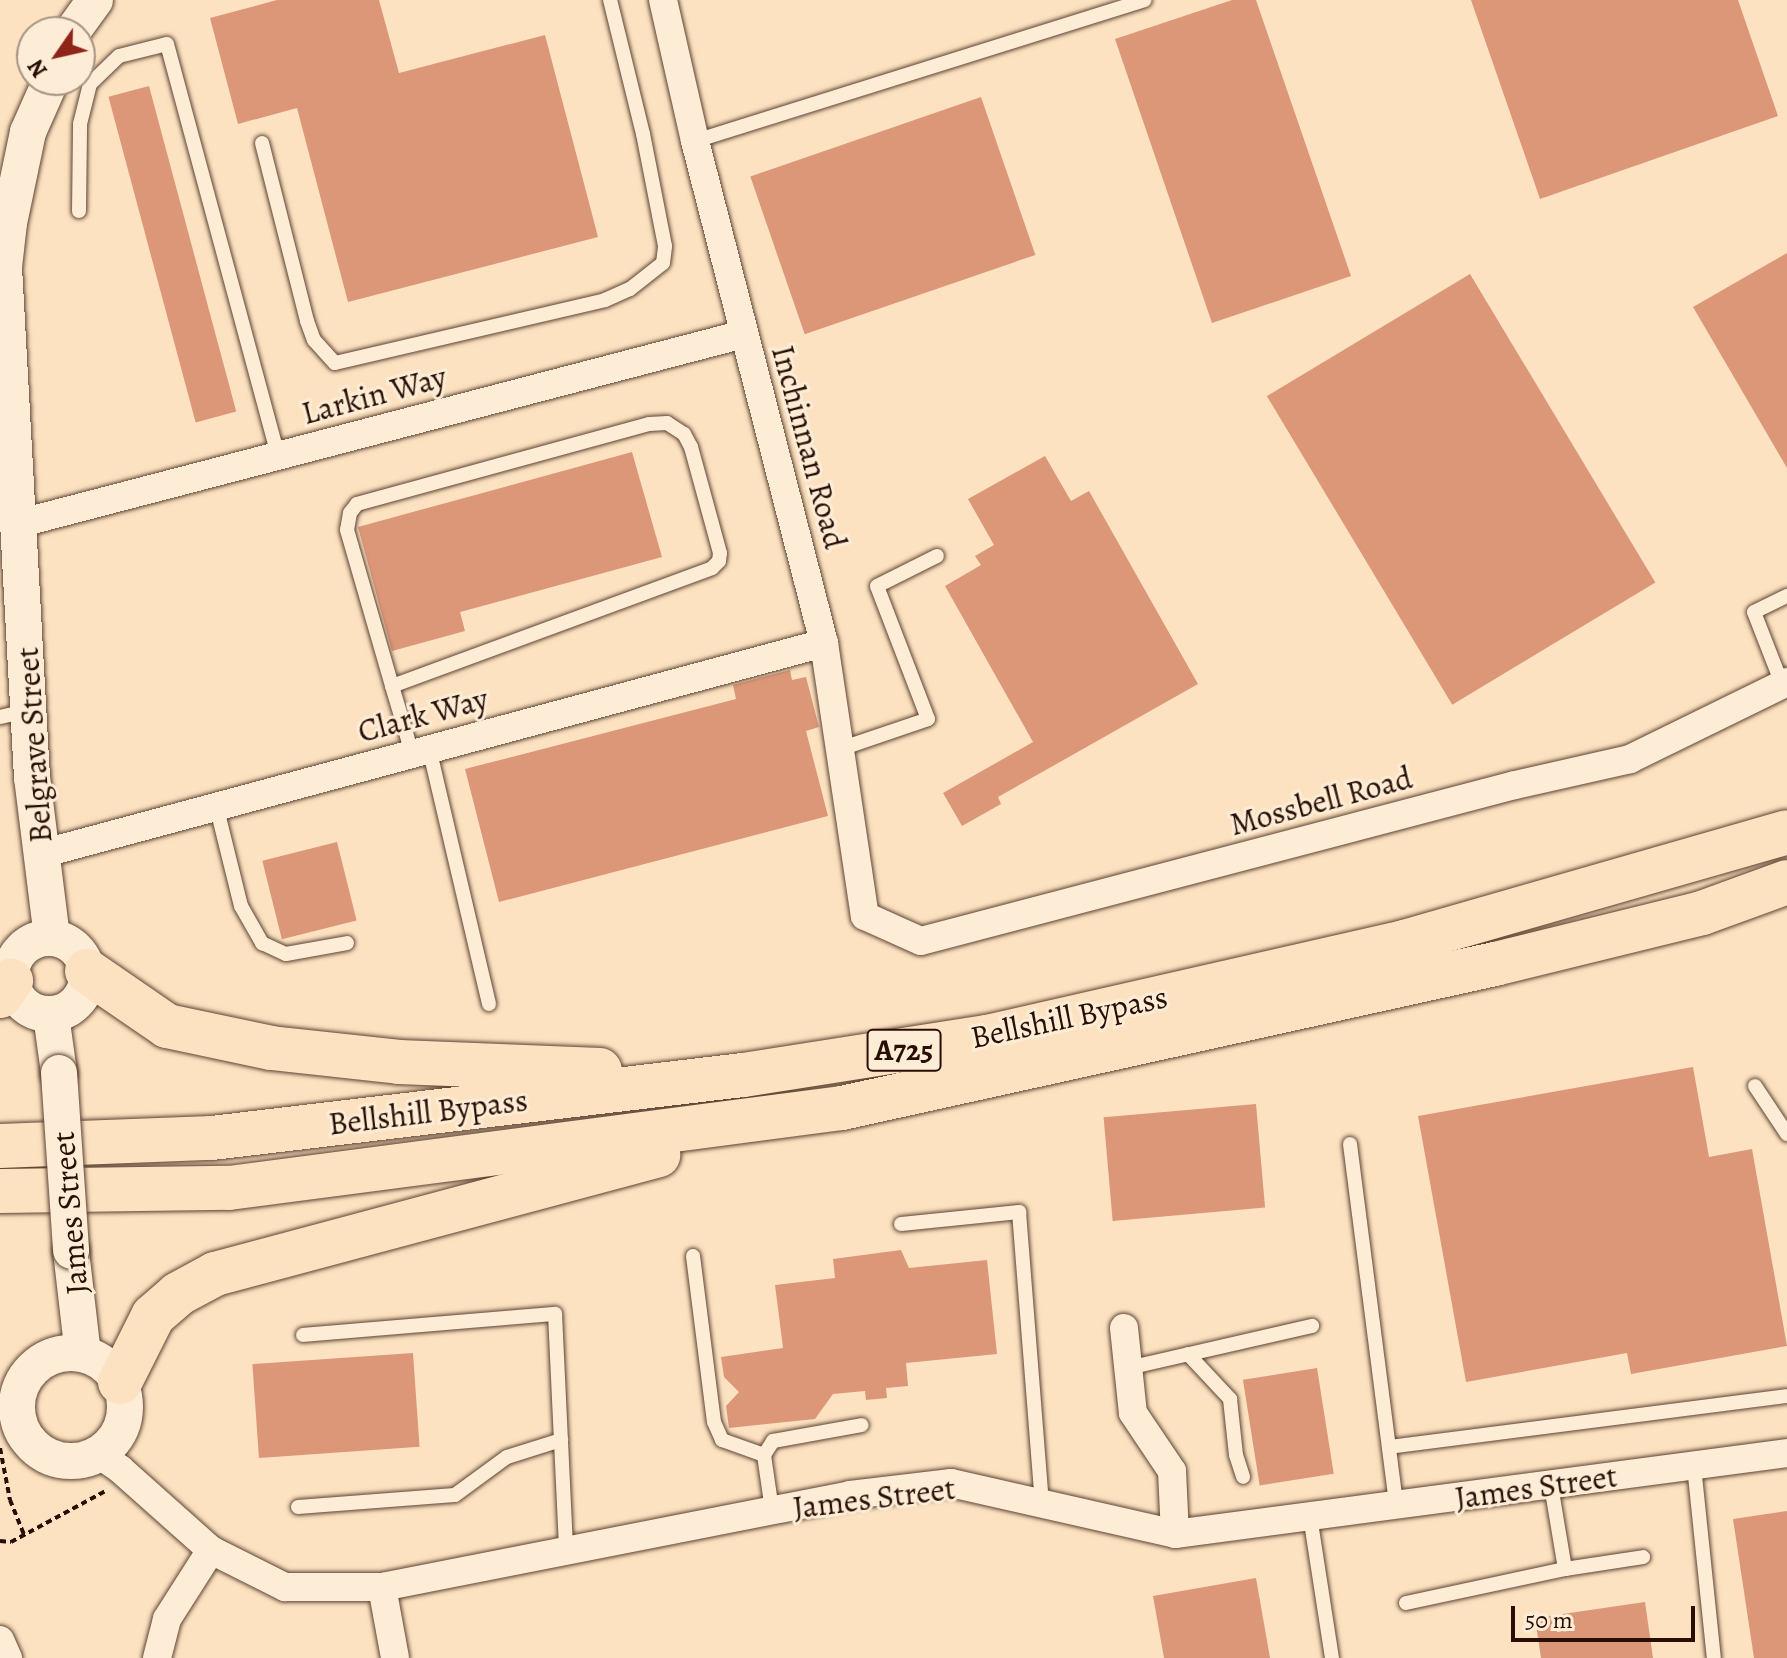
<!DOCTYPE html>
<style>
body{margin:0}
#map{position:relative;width:1787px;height:1658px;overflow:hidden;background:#fce2c0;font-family:Alegreya,serif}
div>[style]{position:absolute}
.building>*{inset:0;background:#dc9779;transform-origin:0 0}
.path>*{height:4px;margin-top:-2px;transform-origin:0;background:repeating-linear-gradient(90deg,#280e04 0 6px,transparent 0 10px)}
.roads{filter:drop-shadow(0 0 2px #5d4333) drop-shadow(0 0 2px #5d4333)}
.service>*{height:14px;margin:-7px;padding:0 7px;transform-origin:7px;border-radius:7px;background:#fdecd6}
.minor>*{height:28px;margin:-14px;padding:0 14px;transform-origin:14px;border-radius:14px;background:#fdecd6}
.tertiary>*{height:36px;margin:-18px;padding:0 18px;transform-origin:18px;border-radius:18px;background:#fdecd6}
.tertiary>.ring{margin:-18px;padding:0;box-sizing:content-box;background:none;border:36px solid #fdecd6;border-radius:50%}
.trunk>*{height:44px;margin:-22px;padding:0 22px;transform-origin:22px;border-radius:22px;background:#fce2c0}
.bridges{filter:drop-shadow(0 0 2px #5d4333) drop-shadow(0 0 2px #5d4333)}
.tertiary-bridge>*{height:36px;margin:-18px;padding:0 18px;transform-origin:18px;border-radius:18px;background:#fdecd6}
span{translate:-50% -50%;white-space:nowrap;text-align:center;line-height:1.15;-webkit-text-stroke:6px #fdecd6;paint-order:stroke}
.shield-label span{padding:2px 6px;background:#fdecd6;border:2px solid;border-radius:6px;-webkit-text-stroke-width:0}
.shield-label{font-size:30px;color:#280e04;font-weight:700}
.street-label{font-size:32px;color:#280e04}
.north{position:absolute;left:16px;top:16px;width:80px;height:80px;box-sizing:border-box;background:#fdecd6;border:2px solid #a89382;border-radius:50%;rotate:236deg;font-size:22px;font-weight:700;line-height:32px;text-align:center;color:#280e04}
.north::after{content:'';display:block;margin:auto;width:28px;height:36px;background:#8f2418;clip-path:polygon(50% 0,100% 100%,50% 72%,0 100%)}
.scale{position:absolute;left:1511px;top:1606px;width:184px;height:36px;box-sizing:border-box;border:4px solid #280e04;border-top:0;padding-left:10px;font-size:24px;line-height:28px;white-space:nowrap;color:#280e04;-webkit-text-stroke:6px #fdecd6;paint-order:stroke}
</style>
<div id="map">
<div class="building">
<div style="clip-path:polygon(277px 0,379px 0,399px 73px,545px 35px,598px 237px,348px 302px,297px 108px,238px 124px,210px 18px)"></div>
<div style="clip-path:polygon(1232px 0,1256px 0,1351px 276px,1212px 323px,1115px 39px)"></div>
<div style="clip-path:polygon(1471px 0,1738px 0,1778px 116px,1540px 199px)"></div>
<div style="left:149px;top:86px;width:337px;height:42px;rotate:75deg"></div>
<div style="left:981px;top:97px;width:167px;height:244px;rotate:71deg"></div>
<div style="clip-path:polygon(1787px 253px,1787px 468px,1693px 307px)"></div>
<div style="left:1470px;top:274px;width:360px;height:237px;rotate:59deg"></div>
<div style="clip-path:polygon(632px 452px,662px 557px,460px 612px,465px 631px,392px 651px,358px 527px)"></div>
<div style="clip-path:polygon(1045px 456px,1071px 501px,1089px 491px,1198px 684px,998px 797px,1001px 804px,962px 826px,943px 793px,1033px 742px,945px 586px,981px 565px,975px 556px,994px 545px,968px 499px)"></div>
<div style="clip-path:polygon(790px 670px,792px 680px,806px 677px,819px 727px,806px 731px,828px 816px,499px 902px,465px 769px,736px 699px,733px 685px)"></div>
<div style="left:337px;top:842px;width:81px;height:77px;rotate:76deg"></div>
<div style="clip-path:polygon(1693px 1067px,1709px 1157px,1752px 1149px,1787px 1346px,1631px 1374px,1627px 1353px,1466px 1382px,1418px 1116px)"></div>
<div style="left:1256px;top:1104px;width:104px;height:153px;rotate:85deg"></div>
<div style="clip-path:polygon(901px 1250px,909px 1268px,987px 1260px,997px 1354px,906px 1363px,908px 1386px,886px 1388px,887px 1398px,866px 1400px,865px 1391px,833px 1394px,815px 1419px,729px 1428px,726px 1406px,739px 1392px,724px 1377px,721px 1357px,783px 1348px,775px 1285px,835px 1278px,833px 1259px)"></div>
<div style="left:413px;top:1353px;width:94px;height:161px;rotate:86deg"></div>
<div style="left:1317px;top:1368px;width:107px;height:75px;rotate:81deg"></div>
<div style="clip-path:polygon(1787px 1511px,1787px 1658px,1754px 1658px,1733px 1519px)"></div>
<div style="clip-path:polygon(1256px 1578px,1270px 1658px,1164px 1658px,1153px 1596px)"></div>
<div style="clip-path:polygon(1645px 1602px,1653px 1658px,1541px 1658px,1535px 1618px)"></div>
</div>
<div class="path">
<div style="left:0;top:1448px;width:53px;rotate:79.1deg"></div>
<div style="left:10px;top:1500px;width:38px;rotate:68deg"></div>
<div style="left:0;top:1541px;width:11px;rotate:5deg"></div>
<div style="left:11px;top:1542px;width:109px;rotate:-28.4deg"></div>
</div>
<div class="roads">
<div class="service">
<div style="left:695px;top:141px;width:471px;rotate:-17.4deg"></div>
<div style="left:262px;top:143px;width:184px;rotate:75.8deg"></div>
<div style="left:307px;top:321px;width:20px;rotate:70deg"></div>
<div style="left:314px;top:340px;width:31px;rotate:48deg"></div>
<div style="left:335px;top:363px;width:277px;rotate:-13.1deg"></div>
<div style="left:605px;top:300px;width:27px;rotate:-24deg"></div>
<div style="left:630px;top:289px;width:42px;rotate:-38.2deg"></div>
<div style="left:663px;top:263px;width:17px;rotate:-83deg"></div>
<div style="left:665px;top:246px;width:114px;rotate:-101.1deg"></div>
<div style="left:643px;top:134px;width:138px;rotate:-103.8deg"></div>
<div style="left:79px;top:211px;width:87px;rotate:-89.3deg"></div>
<div style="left:80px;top:124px;width:41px;rotate:-76deg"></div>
<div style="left:90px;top:84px;width:40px;rotate:-44deg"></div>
<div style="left:119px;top:56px;width:49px;rotate:-14deg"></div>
<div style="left:167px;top:44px;width:427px;rotate:74.9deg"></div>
<div style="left:1782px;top:684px;width:77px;rotate:-111.3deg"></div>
<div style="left:1754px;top:612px;width:37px;rotate:-26deg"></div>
<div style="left:392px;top:686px;width:341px;rotate:-20.2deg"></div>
<div style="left:712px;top:568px;width:10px;rotate:-45deg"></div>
<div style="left:719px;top:561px;width:8px;rotate:-83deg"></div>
<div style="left:720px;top:553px;width:110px;rotate:-105.3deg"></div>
<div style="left:691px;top:447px;width:15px;rotate:-118deg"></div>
<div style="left:684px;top:434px;width:20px;rotate:-147deg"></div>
<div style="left:667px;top:423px;width:18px;rotate:177deg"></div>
<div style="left:649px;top:424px;width:303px;rotate:164.7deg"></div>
<div style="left:357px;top:504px;width:11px;rotate:128deg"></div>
<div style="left:350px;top:513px;width:17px;rotate:100deg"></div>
<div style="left:347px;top:530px;width:162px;rotate:73.9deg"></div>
<div style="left:392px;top:686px;width:70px;rotate:73.4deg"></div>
<div style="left:0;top:717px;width:28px;rotate:-13deg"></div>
<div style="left:429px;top:748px;width:263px;rotate:76.8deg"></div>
<div style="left:840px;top:749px;width:93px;rotate:-18.8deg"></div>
<div style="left:928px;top:719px;width:142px;rotate:-111deg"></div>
<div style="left:877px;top:586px;width:67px;rotate:-26.6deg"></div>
<div style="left:216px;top:805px;width:104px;rotate:76.1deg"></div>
<div style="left:241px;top:906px;width:43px;rotate:60.4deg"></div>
<div style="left:262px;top:943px;width:26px;rotate:25deg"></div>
<div style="left:286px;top:954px;width:62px;rotate:-10.2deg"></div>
<div style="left:1755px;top:1086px;width:58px;rotate:56.3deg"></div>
<div style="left:1350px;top:1144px;width:364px;rotate:82.7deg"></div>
<div style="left:901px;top:1224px;width:119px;rotate:-5.8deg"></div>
<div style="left:1019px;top:1212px;width:293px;rotate:85.5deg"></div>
<div style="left:693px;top:1256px;width:167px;rotate:82.8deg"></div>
<div style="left:714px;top:1422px;width:20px;rotate:66deg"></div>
<div style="left:722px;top:1440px;width:45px;rotate:19.7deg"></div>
<div style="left:303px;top:1335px;width:253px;rotate:-4.8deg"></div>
<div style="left:555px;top:1314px;width:237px;rotate:87.3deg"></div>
<div style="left:1188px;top:1354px;width:62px;rotate:47deg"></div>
<div style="left:1230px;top:1399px;width:56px;rotate:83.9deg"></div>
<div style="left:1236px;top:1455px;width:23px;rotate:72deg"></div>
<div style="left:1128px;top:1368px;width:189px;rotate:-12.9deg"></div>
<div style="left:1389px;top:1447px;width:401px;rotate:-7.3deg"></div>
<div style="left:1694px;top:1466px;width:193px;rotate:84.1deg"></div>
<div style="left:298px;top:1507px;width:157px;rotate:-4.4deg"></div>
<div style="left:455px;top:1495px;width:64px;rotate:-36.2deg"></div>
<div style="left:507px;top:1457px;width:57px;rotate:-17.5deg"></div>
<div style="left:772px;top:1510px;width:56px;rotate:-98.3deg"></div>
<div style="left:764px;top:1455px;width:17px;rotate:-57deg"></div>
<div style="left:773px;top:1441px;width:90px;rotate:-10.2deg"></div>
<div style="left:1310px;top:1516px;width:144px;rotate:81.2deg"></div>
<div style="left:1565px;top:1569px;width:79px;rotate:-8.7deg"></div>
<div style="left:1406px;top:1603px;width:163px;rotate:-12.1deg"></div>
<div style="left:1565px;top:1569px;width:85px;rotate:-99.5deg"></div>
</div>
<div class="minor">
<div style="left:663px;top:0;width:145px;rotate:77.2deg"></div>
<div style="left:695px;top:141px;width:518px;rotate:75.59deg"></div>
<div style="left:824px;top:643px;width:276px;rotate:81.5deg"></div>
<div style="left:865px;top:916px;width:61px;rotate:24.1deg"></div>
<div style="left:921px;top:941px;width:614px;rotate:-14.72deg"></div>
<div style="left:1515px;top:785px;width:118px;rotate:-12.7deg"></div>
<div style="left:1630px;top:759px;width:175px;rotate:-26.1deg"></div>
<div style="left:21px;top:523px;width:747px;rotate:-14.65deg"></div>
<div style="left:41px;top:854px;width:811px;rotate:-15.08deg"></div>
<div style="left:1124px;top:1328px;width:85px;rotate:84deg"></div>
<div style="left:1133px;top:1413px;width:70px;rotate:56.1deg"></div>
<div style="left:1172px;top:1471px;width:63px;rotate:87.3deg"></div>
<div style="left:98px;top:1454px;width:27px;rotate:34deg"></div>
<div style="left:120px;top:1469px;width:122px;rotate:41.7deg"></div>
<div style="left:211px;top:1550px;width:83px;rotate:26.6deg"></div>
<div style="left:285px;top:1587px;width:97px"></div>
<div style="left:382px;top:1587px;width:477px;rotate:-11.1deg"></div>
<div style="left:850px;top:1495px;width:102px;rotate:-6.8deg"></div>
<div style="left:951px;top:1483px;width:230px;rotate:12.8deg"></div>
<div style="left:1175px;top:1534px;width:617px;rotate:-7.54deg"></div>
<div style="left:382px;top:1587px;width:72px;rotate:79.6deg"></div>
<div style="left:0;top:1640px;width:20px;rotate:66deg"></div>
<div style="left:157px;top:1658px;width:40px;rotate:-75.6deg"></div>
<div style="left:167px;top:1619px;width:82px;rotate:-57.5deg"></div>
</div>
<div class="tertiary">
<div style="left:72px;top:32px;width:39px;rotate:-54deg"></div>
<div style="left:51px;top:80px;width:57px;rotate:113.9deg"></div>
<div style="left:28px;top:132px;width:93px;rotate:101.8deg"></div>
<div style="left:9px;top:223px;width:44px;rotate:96.5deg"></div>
<div style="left:4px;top:267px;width:511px;rotate:86.86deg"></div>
<div style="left:32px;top:777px;width:162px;rotate:82.9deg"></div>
<div class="ring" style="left:11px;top:938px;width:40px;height:40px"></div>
<div style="left:51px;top:1015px;width:59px;rotate:82.1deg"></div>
<div style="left:71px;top:1251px;width:104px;rotate:83.4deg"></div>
<div class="ring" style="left:17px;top:1353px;width:72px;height:72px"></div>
</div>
<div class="trunk">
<div style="left:87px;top:971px;width:97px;rotate:34.5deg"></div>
<div style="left:167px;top:1026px;width:106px;rotate:11.9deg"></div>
<div style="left:271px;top:1048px;width:129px;rotate:6.2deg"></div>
<div style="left:399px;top:1062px;width:201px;rotate:2.3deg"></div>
<div style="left:0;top:996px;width:19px;rotate:-54deg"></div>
<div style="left:0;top:1146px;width:212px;rotate:-2.2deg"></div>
<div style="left:212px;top:1138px;width:535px;rotate:-6.77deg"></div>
<div style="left:743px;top:1075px;width:247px;rotate:-8.9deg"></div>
<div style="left:987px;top:1037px;width:428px;rotate:-12.8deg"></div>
<div style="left:1404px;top:942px;width:398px;rotate:-16deg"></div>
<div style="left:0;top:1191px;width:229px;rotate:-0.8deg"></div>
<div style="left:229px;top:1188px;width:618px;rotate:-7.44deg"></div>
<div style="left:842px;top:1108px;width:669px;rotate:-12.44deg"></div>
<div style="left:1495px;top:964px;width:213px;rotate:-13.8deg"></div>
<div style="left:1702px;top:913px;width:90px;rotate:-20deg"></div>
<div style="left:120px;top:1382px;width:74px;rotate:-63.4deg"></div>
<div style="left:153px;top:1316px;width:33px;rotate:-41deg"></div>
<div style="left:178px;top:1294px;width:42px;rotate:-28.4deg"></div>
<div style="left:215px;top:1274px;width:459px;rotate:-15deg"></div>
</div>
</div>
<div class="bridges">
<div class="tertiary-bridge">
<div style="left:59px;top:1073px;width:178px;rotate:86.1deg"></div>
</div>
</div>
<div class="shield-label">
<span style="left:904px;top:1050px">A725</span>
</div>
<div class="street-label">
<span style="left:374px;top:395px;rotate:-15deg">Larkin Way</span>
<span style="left:809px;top:447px;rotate:75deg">Inchinnan Road</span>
<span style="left:423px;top:715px;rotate:-15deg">Clark Way</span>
<span style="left:34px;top:745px;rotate:-94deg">Belgrave Street</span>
<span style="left:1321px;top:801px;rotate:-15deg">Mossbell Road</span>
<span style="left:1069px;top:1017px;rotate:-12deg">Bellshill Bypass</span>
<span style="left:428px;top:1112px;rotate:-7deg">Bellshill Bypass</span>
<span style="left:70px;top:1213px;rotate:-95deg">James Street</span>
<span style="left:1536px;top:1487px;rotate:-8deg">James Street</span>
<span style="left:874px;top:1498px;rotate:-7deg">James Street</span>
</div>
<div class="north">N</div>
<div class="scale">50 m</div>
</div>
